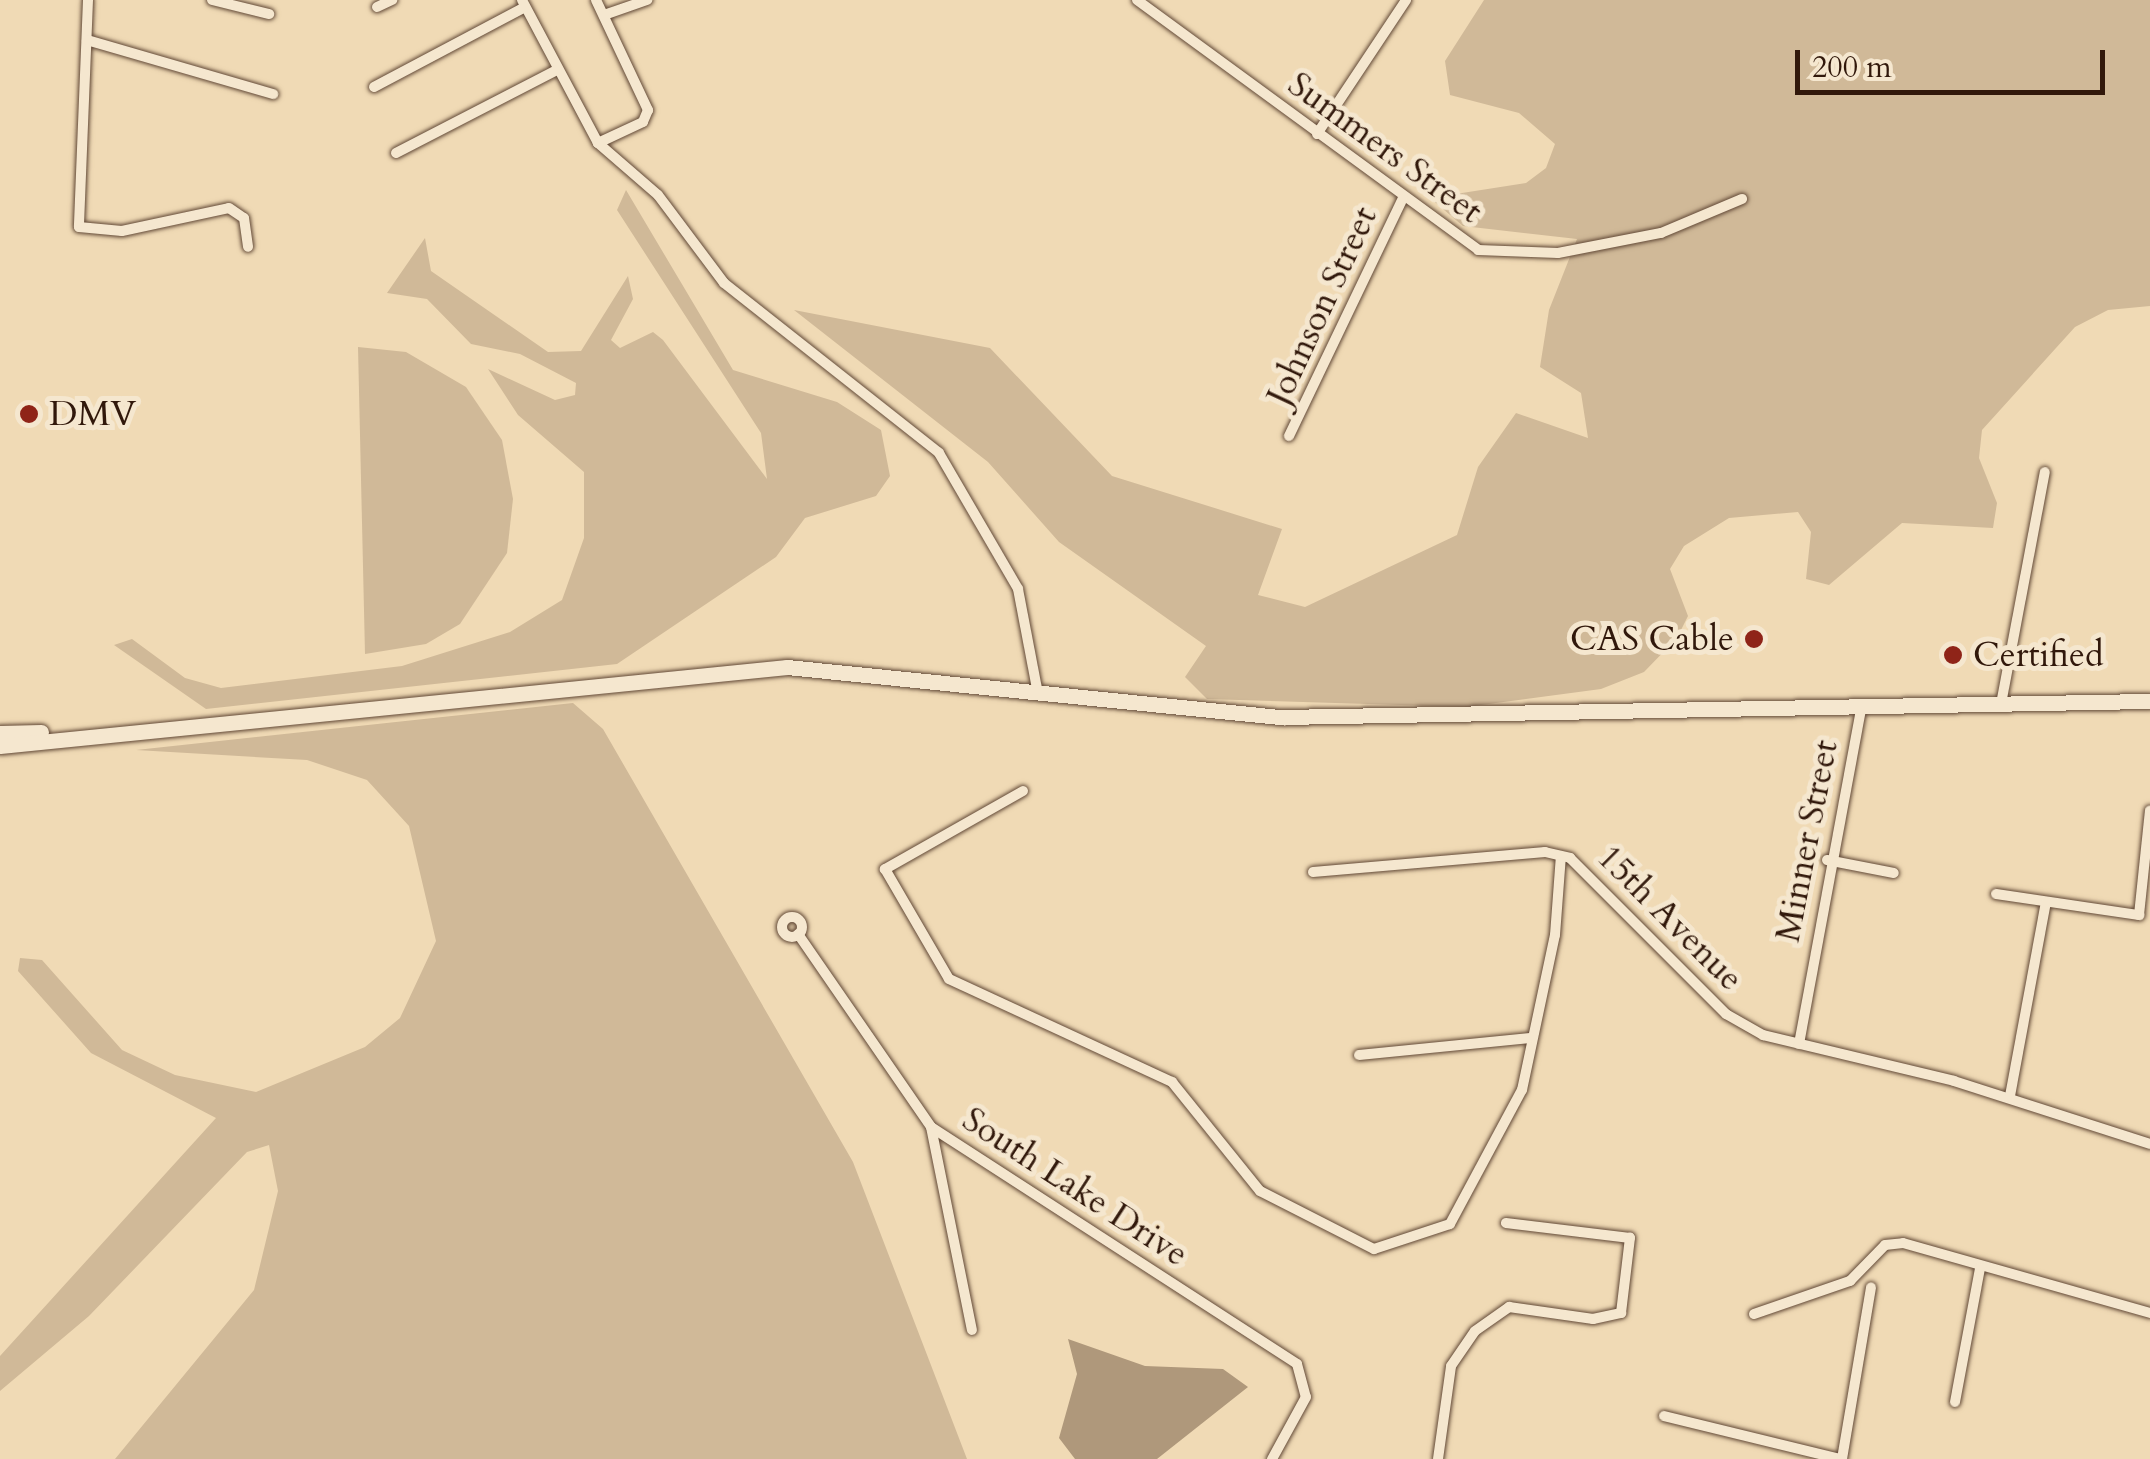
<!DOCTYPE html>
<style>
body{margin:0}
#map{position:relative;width:2150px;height:1459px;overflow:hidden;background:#f0dab5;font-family:Cardo,serif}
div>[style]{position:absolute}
.green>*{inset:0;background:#d0b998}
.water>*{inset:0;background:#af987b}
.roads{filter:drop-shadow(0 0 2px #614836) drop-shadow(0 0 2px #614836)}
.minor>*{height:10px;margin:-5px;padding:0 5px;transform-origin:5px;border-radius:5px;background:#f5e7cf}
.minor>.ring{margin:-5px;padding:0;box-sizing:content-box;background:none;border:10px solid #f5e7cf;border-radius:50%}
.secondary>*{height:15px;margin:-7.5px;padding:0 7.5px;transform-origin:7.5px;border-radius:7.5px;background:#f5e7cf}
.dots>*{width:28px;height:28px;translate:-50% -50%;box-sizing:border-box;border:5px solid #f5e7cf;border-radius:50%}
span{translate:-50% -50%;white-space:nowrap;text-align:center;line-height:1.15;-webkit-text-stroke:10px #f5e7cf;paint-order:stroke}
.street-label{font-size:35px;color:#31180b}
.poi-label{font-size:35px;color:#31180b}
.left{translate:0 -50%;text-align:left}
.right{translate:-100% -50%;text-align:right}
.scale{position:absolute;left:1795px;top:50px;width:310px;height:45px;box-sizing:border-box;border:5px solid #31180b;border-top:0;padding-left:12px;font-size:30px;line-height:35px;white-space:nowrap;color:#31180b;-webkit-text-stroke:8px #f5e7cf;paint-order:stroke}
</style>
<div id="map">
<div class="green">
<div style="clip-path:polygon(1484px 0,2150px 0,2150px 306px,2108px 310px,2075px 327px,1982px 430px,1979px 458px,1997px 503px,1993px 528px,1902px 523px,1829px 585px,1806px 579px,1811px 532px,1798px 512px,1729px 518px,1684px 546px,1670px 569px,1688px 616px,1677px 638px,1644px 672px,1601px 689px,1466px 707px,1207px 699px,1185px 677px,1206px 646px,1059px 542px,988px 462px,794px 310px,990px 348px,1112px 476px,1282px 529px,1258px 595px,1305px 607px,1457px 535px,1478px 467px,1516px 413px,1588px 438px,1581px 393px,1540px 367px,1549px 310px,1577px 239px,1463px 226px,1430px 198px,1526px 183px,1546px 168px,1555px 144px,1519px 113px,1450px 95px,1445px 61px)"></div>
<div style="clip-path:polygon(626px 190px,733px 370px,837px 402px,881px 430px,890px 476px,876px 496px,805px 518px,776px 557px,617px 664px,206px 709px,114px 645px,132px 639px,185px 678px,221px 688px,402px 666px,510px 632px,562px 600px,584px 538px,584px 472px,518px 415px,488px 369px,555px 400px,575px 395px,576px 383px,520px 354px,471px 344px,427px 299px,387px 293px,425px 238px,431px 271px,548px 352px,581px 351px,628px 276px,633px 299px,611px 340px,620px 348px,653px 332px,663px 340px,767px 479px,761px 433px,617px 210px)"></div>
<div style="clip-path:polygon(358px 347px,406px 352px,466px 387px,502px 440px,513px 499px,507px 553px,460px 624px,426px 644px,365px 654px)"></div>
<div style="clip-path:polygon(573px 703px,603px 729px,853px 1162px,967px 1459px,115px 1459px,254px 1290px,278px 1191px,269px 1145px,247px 1152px,89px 1316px,0 1391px,0 1356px,216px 1118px,91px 1053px,18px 971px,20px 958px,42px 960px,122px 1050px,175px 1075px,256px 1092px,365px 1047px,400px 1018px,436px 941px,409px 826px,367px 780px,307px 760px,136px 750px)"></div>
</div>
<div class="water">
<div style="clip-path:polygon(1068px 1339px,1145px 1366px,1223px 1369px,1248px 1387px,1157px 1459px,1075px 1459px,1059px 1438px,1077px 1374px)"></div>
</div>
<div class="roads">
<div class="minor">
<div style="left:88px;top:0;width:227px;rotate:92.3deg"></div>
<div style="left:79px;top:227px;width:43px;rotate:5.3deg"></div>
<div style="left:122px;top:231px;width:109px;rotate:-12.1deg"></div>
<div style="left:229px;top:208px;width:18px;rotate:34deg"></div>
<div style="left:244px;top:218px;width:29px;rotate:82deg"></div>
<div style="left:212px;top:0;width:59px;rotate:13.8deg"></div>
<div style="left:522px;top:0;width:162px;rotate:62deg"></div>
<div style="left:598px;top:143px;width:79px;rotate:40.9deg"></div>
<div style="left:658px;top:195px;width:110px;rotate:53.1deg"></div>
<div style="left:724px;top:283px;width:274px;rotate:38.3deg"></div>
<div style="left:939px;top:453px;width:157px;rotate:59.8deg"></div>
<div style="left:1018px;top:589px;width:107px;rotate:79.2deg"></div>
<div style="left:596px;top:0;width:122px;rotate:64.7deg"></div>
<div style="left:648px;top:110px;width:13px;rotate:113deg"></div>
<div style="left:643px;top:122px;width:50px;rotate:155deg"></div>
<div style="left:1137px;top:0;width:423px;rotate:36.2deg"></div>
<div style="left:1478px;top:250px;width:80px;rotate:2.1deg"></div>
<div style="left:1558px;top:253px;width:105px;rotate:-11deg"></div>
<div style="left:1661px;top:233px;width:88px;rotate:-22.8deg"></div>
<div style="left:377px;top:7px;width:17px;rotate:-25deg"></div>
<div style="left:604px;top:15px;width:46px;rotate:-19.2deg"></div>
<div style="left:87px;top:40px;width:194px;rotate:16.2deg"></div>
<div style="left:374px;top:87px;width:171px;rotate:-27.9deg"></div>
<div style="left:1317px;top:134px;width:161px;rotate:-56.4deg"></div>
<div style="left:396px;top:153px;width:181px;rotate:-27.3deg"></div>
<div style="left:1289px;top:436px;width:262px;rotate:-64.4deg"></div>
<div style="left:2001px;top:704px;width:236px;rotate:-79.3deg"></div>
<div style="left:1023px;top:791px;width:159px;rotate:150.5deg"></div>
<div style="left:885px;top:869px;width:127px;rotate:59.8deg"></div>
<div style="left:949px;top:979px;width:246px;rotate:24.8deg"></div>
<div style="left:1172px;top:1082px;width:140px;rotate:51.1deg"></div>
<div style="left:1260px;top:1191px;width:128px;rotate:27deg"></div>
<div style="left:1374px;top:1249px;width:80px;rotate:-18.2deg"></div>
<div style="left:1450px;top:1224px;width:152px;rotate:-61.8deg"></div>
<div style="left:1522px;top:1090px;width:158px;rotate:-78deg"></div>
<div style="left:1555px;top:935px;width:79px;rotate:-85.7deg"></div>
<div style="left:1827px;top:860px;width:68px;rotate:11deg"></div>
<div style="left:1313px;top:872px;width:233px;rotate:-4.9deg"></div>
<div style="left:1545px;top:852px;width:26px;rotate:13deg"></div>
<div style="left:1570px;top:858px;width:221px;rotate:45deg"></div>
<div style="left:1726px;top:1014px;width:43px;rotate:29.6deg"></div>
<div style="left:1763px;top:1035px;width:196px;rotate:13.5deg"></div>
<div style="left:1954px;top:1081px;width:206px;rotate:17.8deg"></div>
<div style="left:1996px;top:894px;width:145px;rotate:8.4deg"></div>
<div style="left:2139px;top:915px;width:105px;rotate:-84deg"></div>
<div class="ring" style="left:782px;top:917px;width:10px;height:10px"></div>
<div style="left:798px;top:934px;width:234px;rotate:55.4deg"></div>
<div style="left:931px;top:1127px;width:436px;rotate:32.9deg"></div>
<div style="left:1297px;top:1364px;width:34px;rotate:75deg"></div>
<div style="left:1306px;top:1397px;width:71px;rotate:118.7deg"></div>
<div style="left:1799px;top:1044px;width:342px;rotate:-79.5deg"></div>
<div style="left:1359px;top:1055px;width:172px;rotate:-5.7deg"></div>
<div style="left:2010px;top:1096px;width:197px;rotate:-79.5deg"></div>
<div style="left:931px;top:1127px;width:207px;rotate:78.6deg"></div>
<div style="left:1754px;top:1314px;width:102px;rotate:-19deg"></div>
<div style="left:1850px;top:1281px;width:50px;rotate:-45.8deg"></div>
<div style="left:1885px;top:1245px;width:18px;rotate:-6deg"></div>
<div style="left:1903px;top:1243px;width:257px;rotate:15.8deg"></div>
<div style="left:1955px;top:1402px;width:136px;rotate:-79.4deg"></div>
<div style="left:1664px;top:1416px;width:181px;rotate:13.7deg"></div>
<div style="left:1438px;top:1459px;width:94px;rotate:-82deg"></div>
<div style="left:1451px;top:1366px;width:42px;rotate:-55.6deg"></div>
<div style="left:1475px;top:1331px;width:42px;rotate:-35.2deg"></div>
<div style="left:1509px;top:1307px;width:85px;rotate:8.1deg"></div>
<div style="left:1593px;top:1319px;width:29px;rotate:-12deg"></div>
<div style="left:1621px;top:1313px;width:76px;rotate:-83.2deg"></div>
<div style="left:1630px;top:1238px;width:125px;rotate:-173.1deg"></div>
<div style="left:1842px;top:1459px;width:174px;rotate:-80.4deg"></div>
</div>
<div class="secondary">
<div style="left:0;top:733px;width:41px;rotate:-1.4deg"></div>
<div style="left:0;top:746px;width:791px;rotate:-5.73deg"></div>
<div style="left:787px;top:667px;width:498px;rotate:5.8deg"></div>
<div style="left:1282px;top:717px;width:868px;rotate:-1.06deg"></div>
</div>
</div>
<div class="dots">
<div style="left:29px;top:414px;background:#8f2418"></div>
<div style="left:1754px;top:639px;background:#8f2418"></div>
<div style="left:1953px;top:655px;background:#8f2418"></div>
</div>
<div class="street-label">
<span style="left:1385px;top:148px;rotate:36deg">Summers Street</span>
<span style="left:1322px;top:306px;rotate:-65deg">Johnson Street</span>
<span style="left:1807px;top:841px;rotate:-79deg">Minner Street</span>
<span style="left:1670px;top:918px;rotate:45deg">15th Avenue</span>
<span style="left:1075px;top:1187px;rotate:33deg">South Lake Drive</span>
</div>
<div class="poi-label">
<span class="left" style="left:49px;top:414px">DMV</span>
<span class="right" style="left:1734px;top:639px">CAS Cable</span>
<span class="left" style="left:1973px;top:655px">Certified</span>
</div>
<div class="scale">200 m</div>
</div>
